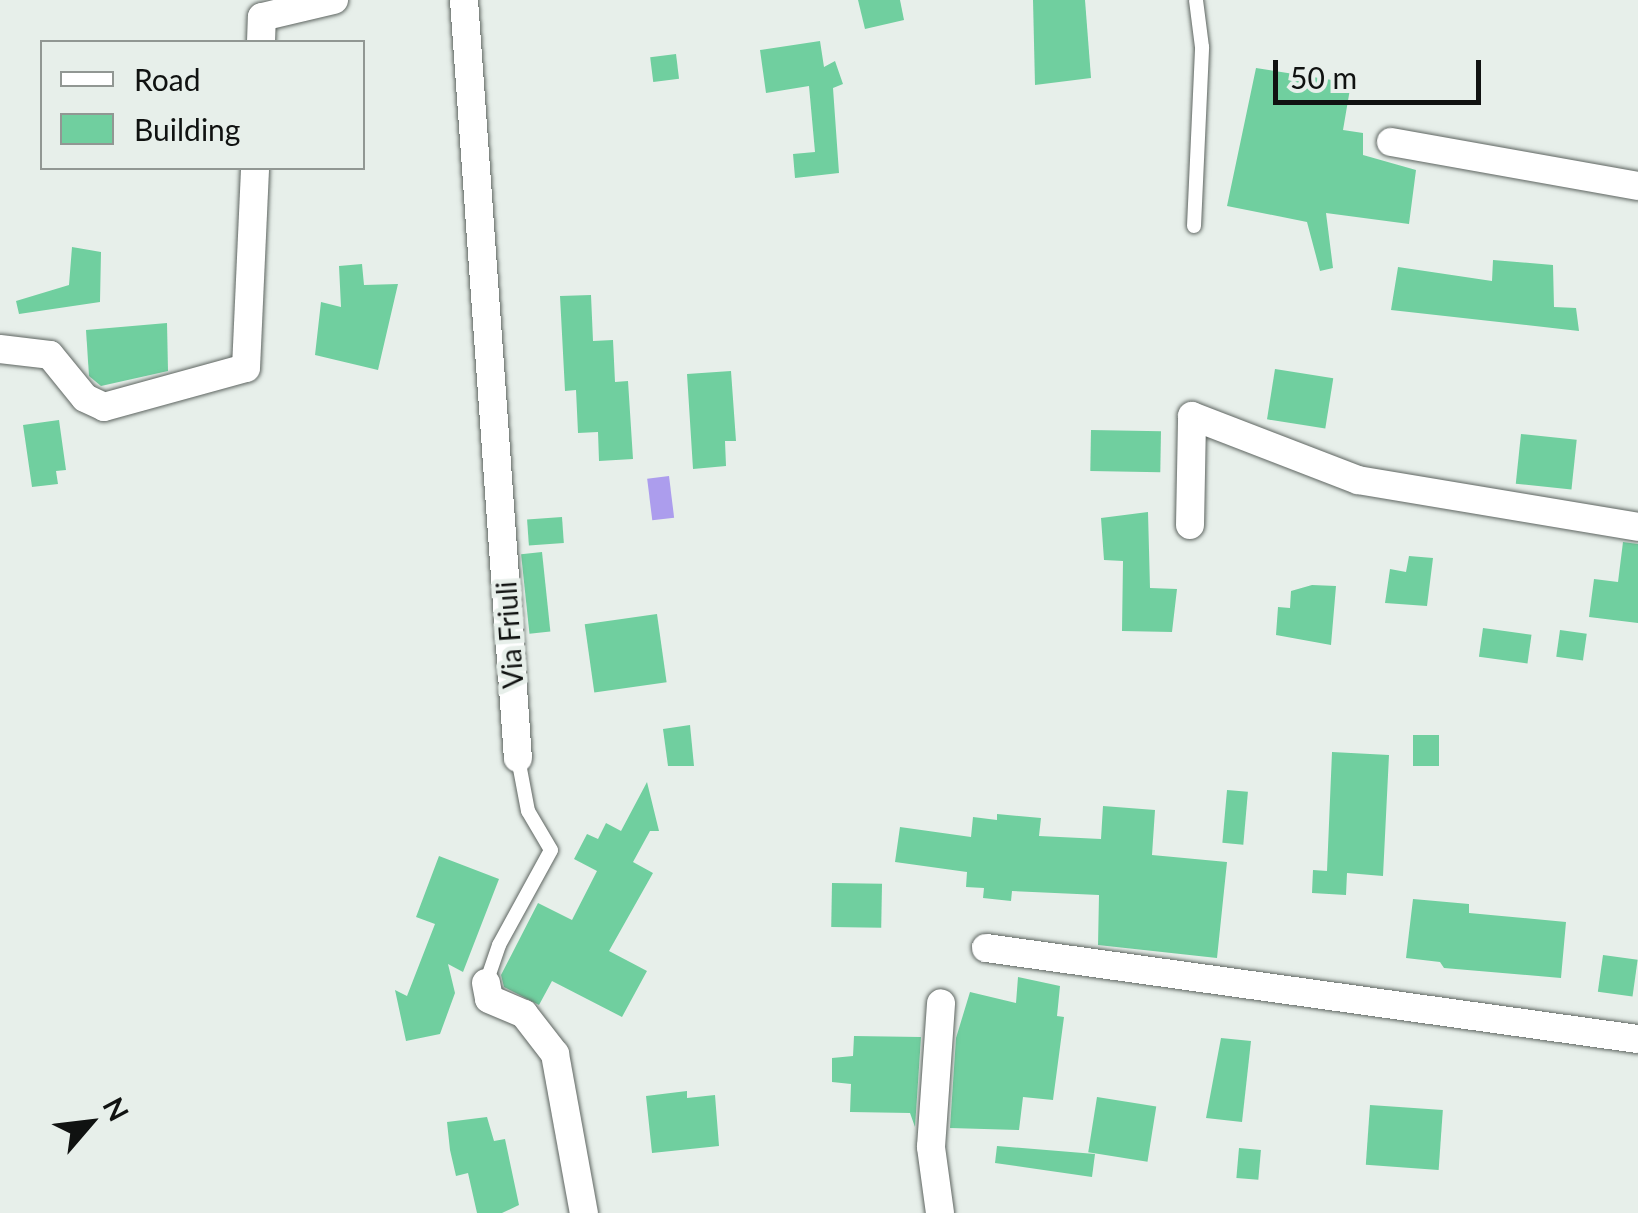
<!DOCTYPE html>
<style>
body{margin:0}
#map{position:relative;width:1638px;height:1213px;overflow:hidden;background:#e7efea;font-family:Lato,sans-serif}
div>[style]{position:absolute}
.water>*{inset:0;background:#ac9ded;transform-origin:0 0}
.building>*{inset:0;background:#70cf9f;transform-origin:0 0}
.roads{filter:drop-shadow(0 0 2px #5e6561) drop-shadow(0 0 2px #5e6561)}
.lane>*{height:14px;margin:-7px;padding:0 7px;transform-origin:7px;border-radius:7px;background:#fff}
.street>*{height:28px;margin:-14px;padding:0 14px;transform-origin:14px;border-radius:14px;background:#fff}
span{translate:-50% -50%;white-space:nowrap;text-align:center;line-height:1.15;-webkit-text-stroke:9px #e7efea;paint-order:stroke}
.street-label{font-size:28px;color:#101211}
.legend{position:absolute;left:40px;top:40px;width:325px;height:130px;box-sizing:border-box;background:#e7efea;border:2px solid #919793;margin:0;padding:12px 18px;list-style:none;font-size:30px;color:#101211}
.legend li{display:flex;align-items:center;gap:20px;height:50px}
.legend b{width:50px;border:2px solid #919793}
.north{position:absolute;left:40px;top:1073px;width:100px;height:100px;-webkit-text-stroke:8px #e7efea;paint-order:stroke;rotate:62deg;font-size:28px;font-weight:700;line-height:40px;text-align:center;color:#101211}
.north::after{content:'';display:block;margin:auto;width:35px;height:45px;background:#101211;clip-path:polygon(50% 0,100% 100%,50% 72%,0 100%)}
.scale{position:absolute;left:1273px;top:60px;width:208px;height:45px;box-sizing:border-box;border:5px solid #101211;border-top:0;padding-left:12px;font-size:30px;line-height:35px;white-space:nowrap;color:#101211;-webkit-text-stroke:8px #e7efea;paint-order:stroke}
</style>
<div id="map">
<div class="water">
<div style="left:669px;top:476px;width:42px;height:22px;rotate:83deg"></div>
</div>
<div class="building">
<div style="clip-path:polygon(858px 0,900px 0,904px 20px,865px 29px)"></div>
<div style="clip-path:polygon(1033px 0,1085px 0,1091px 78px,1035px 85px)"></div>
<div style="clip-path:polygon(820px 41px,824px 67px,835px 61px,843px 84px,833px 88px,839px 173px,795px 178px,793px 154px,815px 152px,809px 86px,766px 93px,760px 50px)"></div>
<div style="left:676px;top:54px;width:25px;height:26px;rotate:83deg"></div>
<div style="clip-path:polygon(1256px 68px,1351px 83px,1343px 130px,1363px 133px,1363px 155px,1416px 170px,1409px 224px,1326px 213px,1333px 268px,1320px 271px,1307px 222px,1227px 206px)"></div>
<div style="clip-path:polygon(72px 247px,101px 252px,100px 302px,19px 314px,16px 301px,69px 285px)"></div>
<div style="clip-path:polygon(1493px 260px,1553px 265px,1554px 307px,1576px 308px,1579px 331px,1391px 310px,1398px 267px,1492px 281px)"></div>
<div style="clip-path:polygon(362px 264px,364px 285px,398px 284px,378px 370px,315px 355px,321px 302px,341px 307px,339px 266px)"></div>
<div style="clip-path:polygon(591px 295px,593px 341px,613px 340px,615px 382px,628px 381px,633px 459px,599px 461px,598px 432px,578px 433px,576px 390px,565px 391px,560px 296px)"></div>
<div style="clip-path:polygon(167px 323px,168px 371px,101px 386px,89px 376px,86px 330px)"></div>
<div style="left:1275px;top:369px;width:59px;height:51px;rotate:9deg"></div>
<div style="clip-path:polygon(731px 371px,736px 441px,725px 441px,726px 466px,693px 469px,687px 374px)"></div>
<div style="clip-path:polygon(59px 420px,66px 470px,56px 471px,58px 484px,32px 487px,23px 425px)"></div>
<div style="left:1091px;top:430px;width:70px;height:41px;rotate:1deg"></div>
<div style="left:1521px;top:434px;width:56px;height:50px;rotate:6deg"></div>
<div style="clip-path:polygon(1148px 512px,1150px 588px,1177px 589px,1172px 632px,1122px 631px,1123px 561px,1104px 560px,1101px 518px)"></div>
<div style="left:562px;top:517px;width:26px;height:35px;rotate:86deg"></div>
<div style="clip-path:polygon(1623px 542px,1638px 544px,1638px 623px,1589px 617px,1594px 579px,1618px 582px)"></div>
<div style="left:542px;top:552px;width:80px;height:21px;rotate:84deg"></div>
<div style="clip-path:polygon(1409px 556px,1433px 558px,1427px 606px,1385px 603px,1390px 569px,1406px 572px)"></div>
<div style="clip-path:polygon(1312px 585px,1336px 586px,1331px 645px,1276px 635px,1278px 607px,1290px 608px,1291px 591px)"></div>
<div style="left:657px;top:614px;width:69px;height:73px;rotate:82deg"></div>
<div style="left:1483px;top:628px;width:49px;height:29px;rotate:8deg"></div>
<div style="left:1560px;top:630px;width:27px;height:27px;rotate:8deg"></div>
<div style="clip-path:polygon(690px 725px,694px 766px,668px 766px,663px 729px)"></div>
<div style="left:1413px;top:735px;width:26px;height:31px"></div>
<div style="clip-path:polygon(1332px 752px,1389px 755px,1383px 876px,1347px 873px,1346px 895px,1312px 893px,1313px 870px,1327px 871px)"></div>
<div style="clip-path:polygon(647px 782px,659px 831px,650px 831px,633px 862px,653px 873px,609px 951px,647px 971px,622px 1017px,552px 981px,539px 1005px,504px 987px,501px 975px,538px 903px,572px 920px,597px 871px,574px 859px,587px 834px,598px 839px,606px 823px,621px 831px)"></div>
<div style="left:1227px;top:790px;width:21px;height:53px;rotate:5deg"></div>
<div style="clip-path:polygon(1103px 806px,1155px 810px,1152px 855px,1227px 862px,1217px 958px,1098px 945px,1099px 895px,1012px 891px,1011px 901px,983px 898px,984px 888px,966px 887px,967px 872px,895px 862px,900px 827px,971px 837px,973px 817px,997px 820px,997px 814px,1041px 818px,1039px 836px,1101px 839px)"></div>
<div style="clip-path:polygon(439px 856px,499px 879px,463px 972px,448px 964px,455px 993px,440px 1034px,406px 1041px,395px 990px,407px 996px,435px 924px,416px 917px)"></div>
<div style="left:832px;top:883px;width:50px;height:44px;rotate:1deg"></div>
<div style="clip-path:polygon(1413px 899px,1469px 904px,1469px 913px,1566px 922px,1561px 978px,1444px 968px,1440px 962px,1406px 958px)"></div>
<div style="left:1603px;top:955px;width:35px;height:37px;rotate:8deg"></div>
<div style="clip-path:polygon(1018px 977px,1060px 986px,1057px 1016px,1064px 1017px,1053px 1100px,1023px 1097px,1019px 1130px,950px 1128px,956px 1038px,970px 992px,1016px 1003px)"></div>
<div style="clip-path:polygon(854px 1036px,921px 1037px,915px 1127px,910px 1113px,850px 1112px,851px 1084px,832px 1082px,832px 1058px,853px 1056px)"></div>
<div style="clip-path:polygon(1221px 1038px,1251px 1041px,1242px 1122px,1206px 1118px)"></div>
<div style="clip-path:polygon(687px 1091px,687px 1098px,715px 1095px,719px 1146px,652px 1153px,646px 1096px)"></div>
<div style="left:1097px;top:1097px;width:60px;height:56px;rotate:9deg"></div>
<div style="left:1370px;top:1105px;width:73px;height:60px;rotate:4deg"></div>
<div style="clip-path:polygon(487px 1117px,494px 1141px,505px 1139px,519px 1205px,502px 1213px,477px 1213px,468px 1173px,456px 1176px,450px 1150px,447px 1122px)"></div>
<div style="clip-path:polygon(997px 1146px,1095px 1154px,1092px 1177px,995px 1163px)"></div>
<div style="left:1239px;top:1148px;width:22px;height:30px;rotate:5deg"></div>
</div>
<div class="roads">
<div class="lane">
<div style="left:1194px;top:226px;width:179px;rotate:-87.4deg"></div>
<div style="left:1202px;top:47px;width:47px;rotate:-97.3deg"></div>
<div style="left:486px;top:983px;width:40px;rotate:-71.1deg"></div>
<div style="left:499px;top:945px;width:108px;rotate:-61.3deg"></div>
<div style="left:551px;top:850px;width:45px;rotate:-120.5deg"></div>
<div style="left:528px;top:811px;width:54px;rotate:-100.7deg"></div>
</div>
<div class="street">
<div style="left:464px;top:0;width:760px;rotate:85.93deg"></div>
<div style="left:261px;top:42px;width:25px;rotate:-88deg"></div>
<div style="left:262px;top:17px;width:74px;rotate:-13.3deg"></div>
<div style="left:1391px;top:142px;width:251px;rotate:10.1deg"></div>
<div style="left:0;top:349px;width:50px;rotate:6.8deg"></div>
<div style="left:50px;top:355px;width:55px;rotate:50.9deg"></div>
<div style="left:85px;top:398px;width:21px;rotate:25deg"></div>
<div style="left:104px;top:407px;width:147px;rotate:-15.4deg"></div>
<div style="left:246px;top:368px;width:200px;rotate:-87.4deg"></div>
<div style="left:1190px;top:525px;width:109px;rotate:-88.9deg"></div>
<div style="left:1192px;top:416px;width:178px;rotate:21.1deg"></div>
<div style="left:1358px;top:480px;width:284px;rotate:9.5deg"></div>
<div style="left:986px;top:948px;width:658px;rotate:7.95deg"></div>
<div style="left:486px;top:983px;width:16px;rotate:79deg"></div>
<div style="left:489px;top:999px;width:38px;rotate:23deg"></div>
<div style="left:524px;top:1014px;width:51px;rotate:52.2deg"></div>
<div style="left:555px;top:1054px;width:162px;rotate:79.7deg"></div>
<div style="left:940px;top:1213px;width:67px;rotate:-97.8deg"></div>
<div style="left:931px;top:1147px;width:144px;rotate:-86deg"></div>
</div>
</div>
<div class="street-label">
<span style="left:509px;top:635px;rotate:-94deg">Via Friuli</span>
</div>
<ul class="legend">
<li><b style="height:12px;background:#fff"></b>Road</li>
<li><b style="height:28px;background:#70cf9f"></b>Building</li>
</ul>
<div class="north">N</div>
<div class="scale">50 m</div>
</div>
